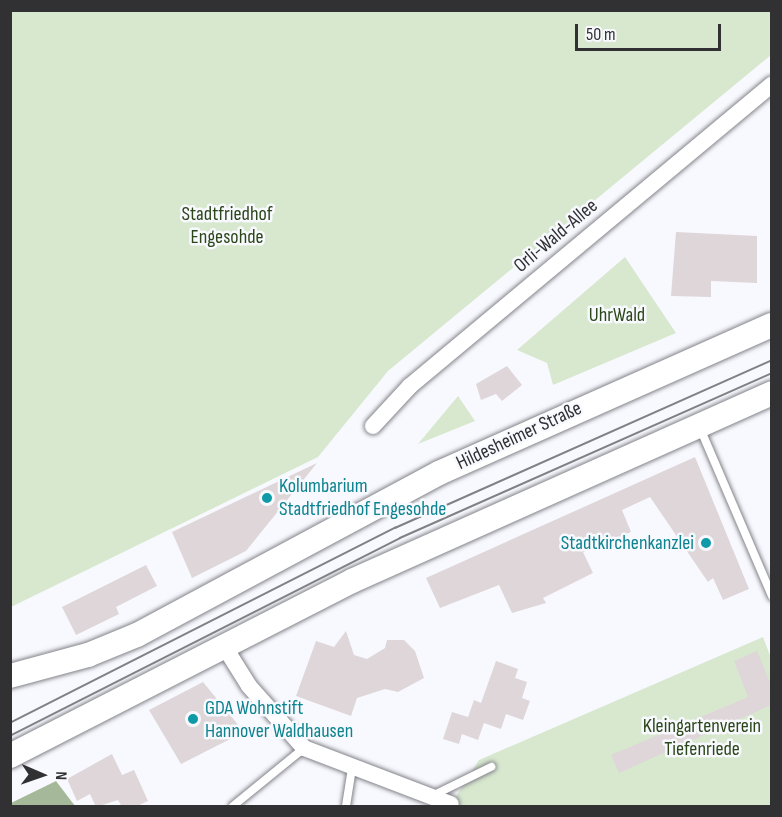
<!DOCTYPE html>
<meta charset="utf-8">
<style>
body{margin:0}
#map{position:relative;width:782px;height:817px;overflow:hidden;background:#f8f9fe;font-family:"Sofia Sans Condensed",sans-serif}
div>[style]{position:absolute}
.green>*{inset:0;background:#d8e8cf}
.forest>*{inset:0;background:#a5b99a}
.building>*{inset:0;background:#ded6d8}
.roads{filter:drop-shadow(0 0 2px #83838a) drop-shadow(0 0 2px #83838a)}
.service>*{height:8px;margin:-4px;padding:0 4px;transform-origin:4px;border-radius:4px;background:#fff}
.minor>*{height:16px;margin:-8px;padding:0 8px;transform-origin:8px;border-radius:8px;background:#fff}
.secondary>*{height:24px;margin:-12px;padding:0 12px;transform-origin:12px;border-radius:12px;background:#fff}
.tram>*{height:1.5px;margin:-0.75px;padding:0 0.75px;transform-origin:0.75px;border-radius:0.75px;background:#808185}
.dots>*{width:16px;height:16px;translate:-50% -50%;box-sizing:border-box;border:3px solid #f8f9fe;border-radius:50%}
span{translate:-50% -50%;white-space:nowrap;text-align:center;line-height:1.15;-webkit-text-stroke:5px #f8f9fe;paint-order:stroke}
.park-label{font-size:20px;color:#2b4618}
.street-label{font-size:20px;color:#313134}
.culture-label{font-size:20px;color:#0d838f}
.left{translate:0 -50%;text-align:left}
.right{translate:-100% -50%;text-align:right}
.frame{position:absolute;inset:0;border:12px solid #313134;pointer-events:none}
.north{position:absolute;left:12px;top:745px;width:60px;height:60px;-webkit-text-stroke:4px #f8f9fe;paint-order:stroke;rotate:92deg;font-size:16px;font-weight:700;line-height:24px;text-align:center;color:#313134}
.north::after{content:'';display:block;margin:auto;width:21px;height:27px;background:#313134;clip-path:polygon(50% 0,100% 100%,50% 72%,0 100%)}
.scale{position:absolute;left:575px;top:24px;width:146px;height:27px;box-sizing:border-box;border:3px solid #313134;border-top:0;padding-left:8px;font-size:18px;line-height:21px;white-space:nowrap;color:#313134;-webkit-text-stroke:4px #f8f9fe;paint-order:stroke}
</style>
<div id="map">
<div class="green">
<div style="clip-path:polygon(11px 10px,771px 11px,771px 55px,388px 371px,318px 457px,11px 607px)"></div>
<div style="clip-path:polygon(625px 257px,676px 333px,553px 385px,547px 363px,517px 350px)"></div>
<div style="clip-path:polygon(458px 396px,475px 421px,418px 444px)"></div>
<div style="clip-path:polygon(763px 637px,771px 658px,771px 806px,450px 806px,479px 760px)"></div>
</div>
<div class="forest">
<div style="clip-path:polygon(56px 781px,75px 806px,11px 806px,11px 803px)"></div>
</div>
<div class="building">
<div style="clip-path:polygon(676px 232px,757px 236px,757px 283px,711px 281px,711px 297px,671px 296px)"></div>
<div style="clip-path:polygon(507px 366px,522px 385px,502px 401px,496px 394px,481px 400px,476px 384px)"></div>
<div style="clip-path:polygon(695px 457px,749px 589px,723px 600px,713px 578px,708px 582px,650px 497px,622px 510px,631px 532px,583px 552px,593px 573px,543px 598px,546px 603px,512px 613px,499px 585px,440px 608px,426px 578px)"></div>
<div style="clip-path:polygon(317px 463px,246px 551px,192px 578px,172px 532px)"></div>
<div style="clip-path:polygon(146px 565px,157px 586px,116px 607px,119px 614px,76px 635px,62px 607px)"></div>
<div style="clip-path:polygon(346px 631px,354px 655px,367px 659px,385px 648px,387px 640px,404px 640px,415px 651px,424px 678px,398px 692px,385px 689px,357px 698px,351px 716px,296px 696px,316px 641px,334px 647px)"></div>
<div style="clip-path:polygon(757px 651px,771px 685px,771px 705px,619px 773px,611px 755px,748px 697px,734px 661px)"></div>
<div style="clip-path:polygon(496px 661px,518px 669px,515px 678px,527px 682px,522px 698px,530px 701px,523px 720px,506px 714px,501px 729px,484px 723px,478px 740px,462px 734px,459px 744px,443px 739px,452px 712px,468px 717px,474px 700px,481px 703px)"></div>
<div style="clip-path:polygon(203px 682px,244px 732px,181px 764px,149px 710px)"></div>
<div style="clip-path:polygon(112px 754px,122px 775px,134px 770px,148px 801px,135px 807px,122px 807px,118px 800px,96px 807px,90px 794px,77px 801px,67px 779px)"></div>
</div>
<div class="roads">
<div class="service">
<div style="left:700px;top:428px;width:183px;rotate:66.8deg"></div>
<div style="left:434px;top:795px;width:64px;rotate:-26.2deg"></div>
<div style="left:233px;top:806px;width:92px;rotate:-39.2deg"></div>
<div style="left:346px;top:806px;width:37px;rotate:-81deg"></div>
</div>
<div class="minor">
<div style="left:373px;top:426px;width:54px;rotate:-47.2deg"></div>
<div style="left:410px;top:386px;width:471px;rotate:-39.8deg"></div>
<div style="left:224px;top:646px;width:47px;rotate:58deg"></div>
<div style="left:249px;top:686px;width:83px;rotate:48.4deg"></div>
<div style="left:304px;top:748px;width:157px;rotate:20.9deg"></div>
</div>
<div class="secondary">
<div style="left:10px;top:676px;width:81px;rotate:-15.1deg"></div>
<div style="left:88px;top:655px;width:53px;rotate:-22.2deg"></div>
<div style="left:137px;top:635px;width:343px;rotate:-28.2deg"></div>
<div style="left:439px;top:473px;width:364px;rotate:-24deg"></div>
<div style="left:10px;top:756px;width:384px;rotate:-27.1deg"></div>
<div style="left:352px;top:581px;width:460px;rotate:-24.1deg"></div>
</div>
</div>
<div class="tram">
<div style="left:10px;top:723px;width:432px;rotate:-26.9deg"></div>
<div style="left:395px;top:528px;width:413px;rotate:-24deg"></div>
<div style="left:10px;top:736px;width:437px;rotate:-26.9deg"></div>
<div style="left:400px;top:538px;width:407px;rotate:-23.9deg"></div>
</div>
<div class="dots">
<div style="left:267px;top:498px;background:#0f9aa8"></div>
<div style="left:706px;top:543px;background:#0f9aa8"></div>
<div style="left:193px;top:719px;background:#0f9aa8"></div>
</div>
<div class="park-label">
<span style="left:227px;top:226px">Stadtfriedhof<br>Engesohde</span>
<span style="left:617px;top:315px">UhrWald</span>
<span style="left:702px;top:738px">Kleingartenverein<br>Tiefenriede</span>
</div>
<div class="street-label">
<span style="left:556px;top:236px;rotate:-40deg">Orli-Wald-Allee</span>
<span style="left:519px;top:436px;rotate:-25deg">Hildesheimer Straße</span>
</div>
<div class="culture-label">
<span class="left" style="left:279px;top:498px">Kolumbarium<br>Stadtfriedhof Engesohde</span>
<span class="right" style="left:694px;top:543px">Stadtkirchenkanzlei</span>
<span class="left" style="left:205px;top:720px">GDA Wohnstift<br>Hannover Waldhausen</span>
</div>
<div class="frame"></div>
<div class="north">N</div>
<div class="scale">50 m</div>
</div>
